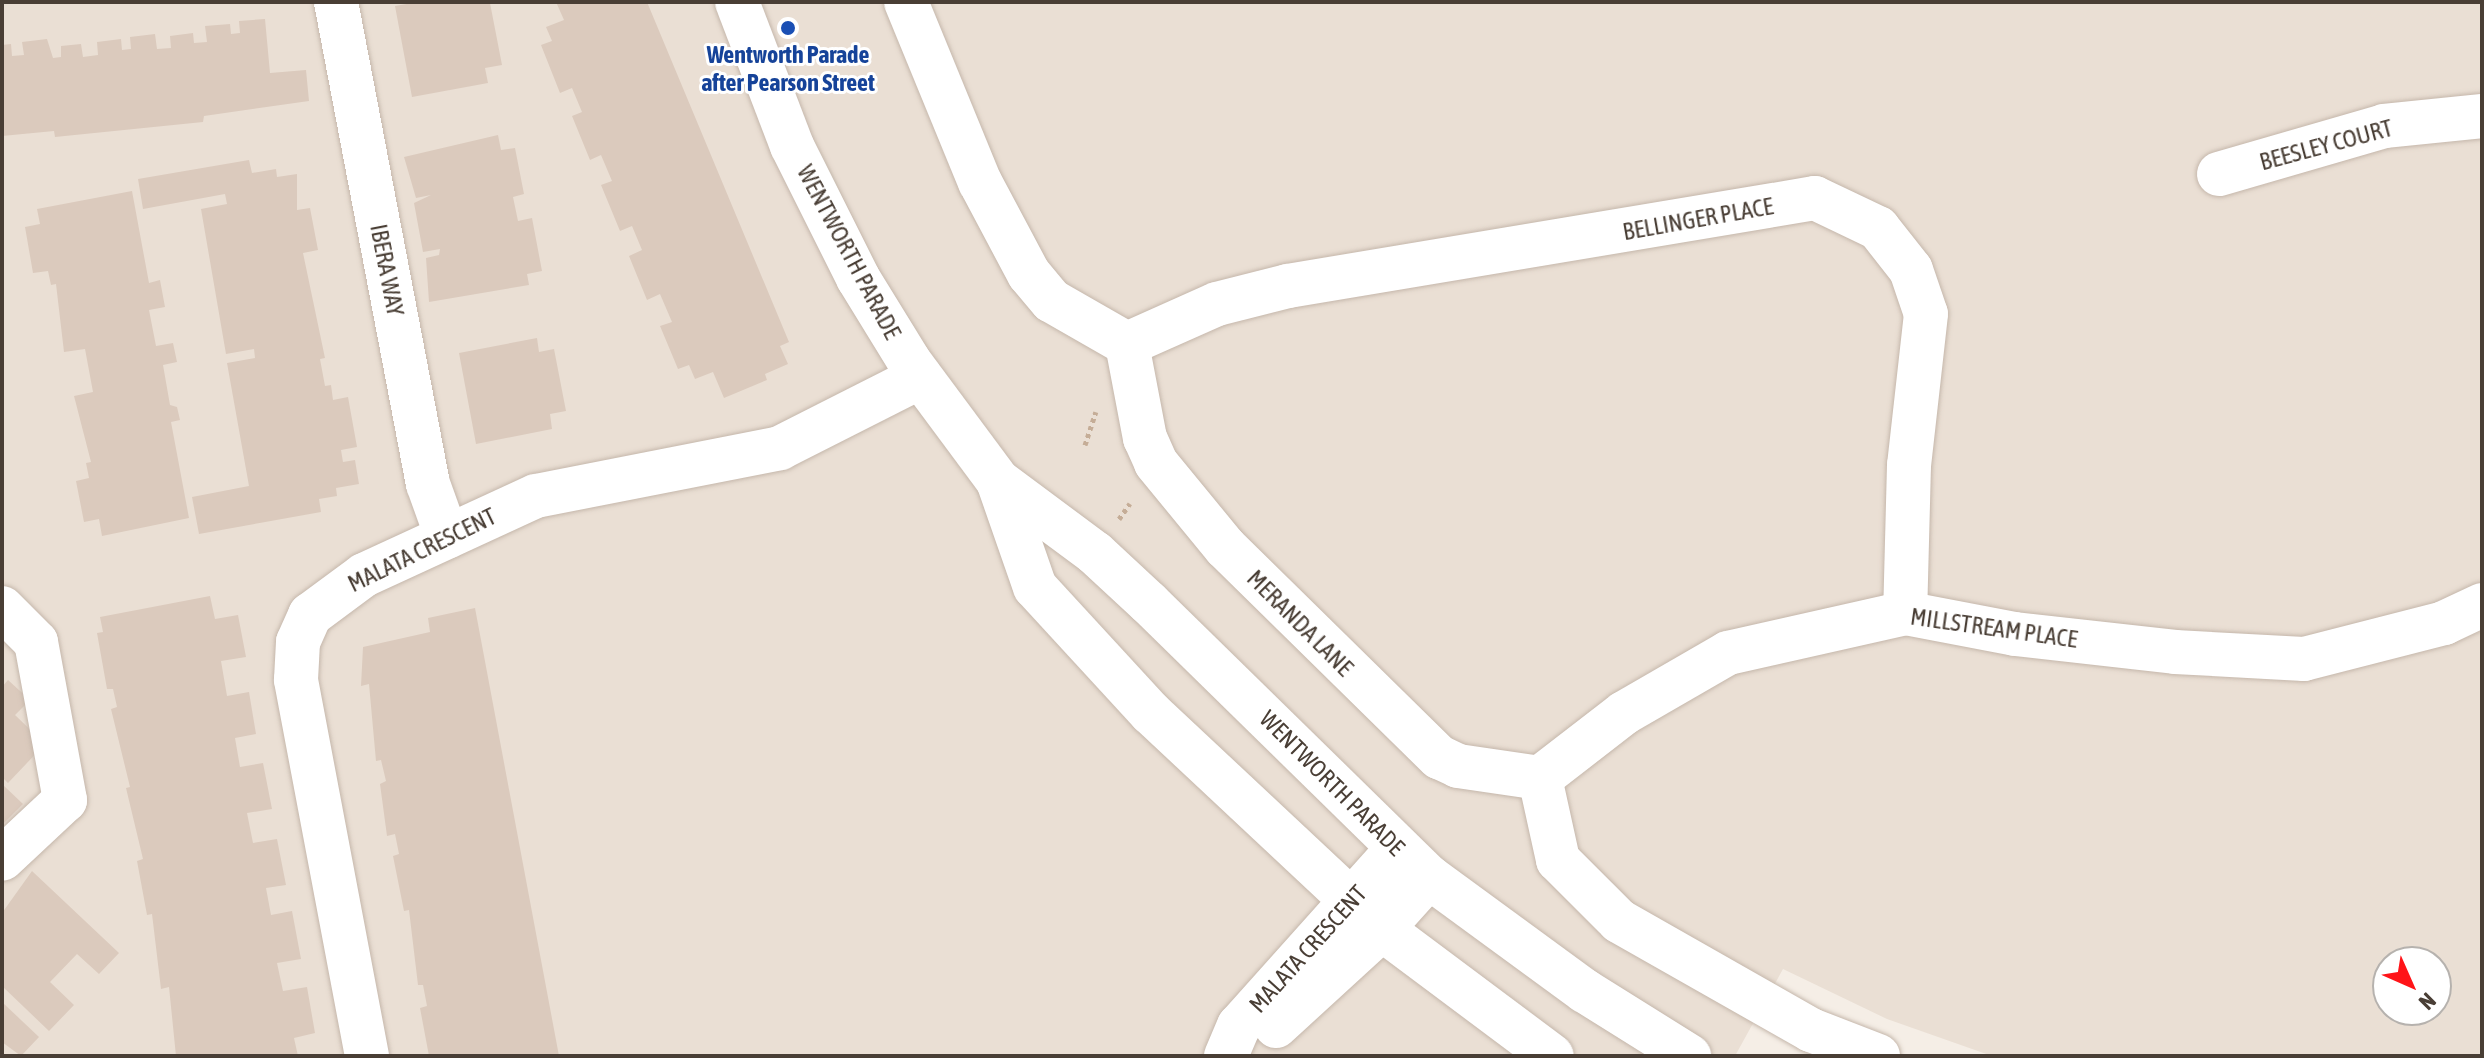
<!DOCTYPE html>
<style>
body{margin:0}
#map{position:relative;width:2484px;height:1058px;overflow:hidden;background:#f5eee6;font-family:"Asap Condensed",sans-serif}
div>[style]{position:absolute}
.residential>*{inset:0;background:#eadfd4}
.building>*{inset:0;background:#dbcabd}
.path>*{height:5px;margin-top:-2.5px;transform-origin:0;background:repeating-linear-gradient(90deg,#c5ad97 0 4px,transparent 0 8px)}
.roads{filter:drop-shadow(0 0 2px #c5b7ab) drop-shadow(0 0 2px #c5b7ab)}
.minor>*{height:44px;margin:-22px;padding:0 22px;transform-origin:22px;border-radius:22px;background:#fff}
.tertiary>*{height:44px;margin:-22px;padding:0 22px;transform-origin:22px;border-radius:22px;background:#fff}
.dots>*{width:22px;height:22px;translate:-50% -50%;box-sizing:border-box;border:4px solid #fff;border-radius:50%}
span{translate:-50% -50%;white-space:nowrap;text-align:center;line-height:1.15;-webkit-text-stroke:6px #fff;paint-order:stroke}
.transit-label{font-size:24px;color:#164399;font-weight:700}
.street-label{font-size:24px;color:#493e35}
.frame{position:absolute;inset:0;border:4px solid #493e35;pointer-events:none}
.north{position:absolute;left:2372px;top:946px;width:80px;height:80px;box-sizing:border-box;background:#fff;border:2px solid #b6b2ae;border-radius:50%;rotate:135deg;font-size:22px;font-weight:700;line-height:32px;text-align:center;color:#493e35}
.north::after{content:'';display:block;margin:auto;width:28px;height:36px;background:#ff1418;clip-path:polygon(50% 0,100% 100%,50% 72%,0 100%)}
</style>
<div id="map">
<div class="residential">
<div style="clip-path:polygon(evenodd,2px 2px,2482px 2px,2482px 1056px,1992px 1056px,1887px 1019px,1783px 969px,1735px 1056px,2px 1056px,2px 2px,2388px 962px,2436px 962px,2436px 1010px,2388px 1010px,2388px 962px)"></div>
</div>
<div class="building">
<div style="clip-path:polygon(418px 2px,490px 3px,502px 65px,485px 68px,488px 83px,412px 97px,395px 6px)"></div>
<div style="clip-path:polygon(556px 2px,647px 2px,789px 342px,780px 346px,788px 364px,765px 374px,767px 380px,724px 398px,713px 372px,695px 379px,689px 365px,678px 369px,660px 326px,672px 322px,660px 294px,647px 300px,629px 256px,642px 250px,632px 226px,620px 231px,601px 185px,612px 181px,601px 155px,590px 160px,572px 116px,582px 112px,572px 88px,560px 93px,541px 45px,552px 41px,546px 27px,564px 20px)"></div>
<div style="clip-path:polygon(265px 19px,270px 73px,306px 70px,309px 101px,204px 116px,203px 122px,55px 137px,54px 131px,2px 136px,2px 45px,11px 44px,12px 56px,24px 55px,22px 42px,47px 39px,53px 58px,61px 57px,61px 46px,81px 44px,83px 57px,98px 55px,97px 42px,121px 39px,122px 50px,131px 49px,130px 37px,155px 34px,157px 49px,171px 48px,170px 36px,193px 33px,194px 43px,207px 42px,205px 26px,230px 24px,231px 34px,240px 33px,239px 21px)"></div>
<div style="clip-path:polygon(498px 135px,501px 150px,515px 148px,524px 194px,513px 197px,518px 221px,532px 218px,542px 271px,527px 274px,529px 285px,429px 302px,426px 258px,439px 255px,440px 249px,423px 252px,414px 203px,431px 195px,416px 198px,404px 157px)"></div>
<div style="clip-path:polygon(249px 160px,252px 173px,276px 169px,277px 177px,297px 174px,297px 210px,310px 208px,318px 250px,303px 253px,325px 358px,320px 359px,325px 386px,331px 385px,333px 400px,348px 397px,357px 447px,341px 450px,343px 462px,355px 460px,359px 484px,336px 488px,337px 496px,319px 499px,321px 512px,199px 534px,192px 497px,249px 486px,227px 363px,255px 358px,254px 349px,226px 354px,201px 209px,227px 204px,225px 194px,143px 209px,138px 179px)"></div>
<div style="clip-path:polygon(132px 191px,149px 283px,160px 280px,165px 307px,149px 310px,156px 346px,173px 343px,177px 362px,163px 365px,170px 405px,177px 407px,180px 420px,171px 422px,189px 518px,102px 536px,99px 519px,84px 522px,76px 481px,89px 478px,86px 463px,91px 462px,74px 396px,93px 392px,85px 349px,64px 352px,56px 284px,51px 285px,48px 271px,33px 273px,25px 227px,40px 224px,37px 209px)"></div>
<div style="clip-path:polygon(537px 338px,539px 352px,554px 349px,566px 411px,550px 414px,552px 429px,476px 444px,459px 353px)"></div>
<div style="clip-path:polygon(210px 596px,215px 619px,238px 615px,246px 657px,221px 661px,227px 696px,249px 692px,256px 734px,235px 738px,240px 767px,263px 763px,272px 809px,247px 813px,253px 843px,277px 839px,286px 885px,266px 888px,271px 915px,292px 911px,301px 959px,277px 963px,283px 991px,307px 987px,315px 1033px,294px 1038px,298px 1056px,176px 1056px,169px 987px,161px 989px,152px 914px,147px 915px,137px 861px,143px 859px,126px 788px,130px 787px,111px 709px,117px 707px,113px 689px,107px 689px,97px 633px,103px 632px,100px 617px)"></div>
<div style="clip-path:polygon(475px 608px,559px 1056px,429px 1056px,420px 1008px,427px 1006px,423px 985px,418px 985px,409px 910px,404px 911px,393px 856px,399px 854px,395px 834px,387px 836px,380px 784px,386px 781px,381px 760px,376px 761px,369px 684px,361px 686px,363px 647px,430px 632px,428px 618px)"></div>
<div style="clip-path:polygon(8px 680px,30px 700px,15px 715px,45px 744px,8px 783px,2px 777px,2px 687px)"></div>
<div style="clip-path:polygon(2px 784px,23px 804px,2px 825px)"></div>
<div style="clip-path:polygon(32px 871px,119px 953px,99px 974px,77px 954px,50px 982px,74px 1005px,49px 1031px,2px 986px,2px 913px)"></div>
<div style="clip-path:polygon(2px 1002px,39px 1037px,21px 1056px,2px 1042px)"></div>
</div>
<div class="path">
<div style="left:1085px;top:445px;width:35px;rotate:-72deg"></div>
<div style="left:1119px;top:519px;width:19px;rotate:-55deg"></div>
</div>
<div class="roads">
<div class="minor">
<div style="left:336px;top:2px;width:491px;rotate:79.2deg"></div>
<div style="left:428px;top:484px;width:56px;rotate:70.3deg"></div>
<div style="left:906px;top:2px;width:195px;rotate:67.7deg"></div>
<div style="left:980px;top:182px;width:104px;rotate:62deg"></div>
<div style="left:1029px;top:274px;width:35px;rotate:50deg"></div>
<div style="left:1052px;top:301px;width:86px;rotate:29.8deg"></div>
<div style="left:1127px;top:344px;width:96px;rotate:79.2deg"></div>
<div style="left:1145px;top:438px;width:27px;rotate:66deg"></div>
<div style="left:1156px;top:463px;width:109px;rotate:50.6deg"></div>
<div style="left:1225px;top:547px;width:300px;rotate:44.5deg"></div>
<div style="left:1439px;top:757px;width:21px;rotate:25deg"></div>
<div style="left:1458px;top:766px;width:83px;rotate:8.3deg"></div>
<div style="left:1540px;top:778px;width:84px;rotate:77.6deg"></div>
<div style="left:1558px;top:860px;width:86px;rotate:45deg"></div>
<div style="left:1619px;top:921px;width:221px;rotate:29.6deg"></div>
<div style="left:1811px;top:1030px;width:72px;rotate:21.2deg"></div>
<div style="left:2219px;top:174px;width:172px;rotate:-16.2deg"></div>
<div style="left:2384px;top:126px;width:99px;rotate:-5.8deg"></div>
<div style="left:1127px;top:344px;width:98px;rotate:-24deg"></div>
<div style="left:1217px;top:304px;width:73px;rotate:-14.2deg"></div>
<div style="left:1288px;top:286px;width:534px;rotate:-9.48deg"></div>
<div style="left:1815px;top:198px;width:70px;rotate:25.5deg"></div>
<div style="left:1878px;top:228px;width:53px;rotate:51.8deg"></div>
<div style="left:1911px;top:270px;width:46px;rotate:71.2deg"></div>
<div style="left:1926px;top:314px;width:152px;rotate:96.4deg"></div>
<div style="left:1909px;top:465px;width:148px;rotate:91.5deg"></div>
<div style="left:2px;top:608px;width:48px;rotate:45deg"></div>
<div style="left:36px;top:642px;width:161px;rotate:79.6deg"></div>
<div style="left:65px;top:800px;width:86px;rotate:136.9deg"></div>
<div style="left:1540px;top:778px;width:106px;rotate:-37.7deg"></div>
<div style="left:1624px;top:713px;width:120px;rotate:-30deg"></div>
<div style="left:1728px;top:653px;width:181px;rotate:-12.7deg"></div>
<div style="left:1905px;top:613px;width:112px;rotate:10.8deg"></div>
<div style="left:2015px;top:634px;width:161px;rotate:6.4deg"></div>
<div style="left:2175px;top:652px;width:129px;rotate:3.1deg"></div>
<div style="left:2304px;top:659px;width:145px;rotate:-14.4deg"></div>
<div style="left:2444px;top:623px;width:42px;rotate:-25.3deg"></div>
<div style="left:1276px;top:1026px;width:144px;rotate:-42.5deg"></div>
<div style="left:1382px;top:929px;width:70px;rotate:-47.9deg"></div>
<div style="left:367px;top:1056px;width:383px;rotate:-100.7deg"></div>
<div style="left:296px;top:680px;width:38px;rotate:-87deg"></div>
<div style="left:298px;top:642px;width:30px;rotate:-66deg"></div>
<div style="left:310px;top:615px;width:67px;rotate:-36.5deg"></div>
<div style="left:364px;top:575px;width:189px;rotate:-24.7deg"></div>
<div style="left:536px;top:496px;width:249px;rotate:-11.1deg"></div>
<div style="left:780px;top:448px;width:157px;rotate:-26.9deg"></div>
<div style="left:1226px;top:1056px;width:33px;rotate:-67deg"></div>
<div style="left:1239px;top:1026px;width:239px;rotate:-48.2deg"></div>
</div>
<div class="tertiary">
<div style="left:737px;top:2px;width:154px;rotate:69.1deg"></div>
<div style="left:792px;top:146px;width:148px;rotate:63.4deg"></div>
<div style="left:858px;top:278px;width:97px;rotate:58.4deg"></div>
<div style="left:909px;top:361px;width:149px;rotate:53.4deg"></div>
<div style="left:998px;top:481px;width:121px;rotate:36.6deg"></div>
<div style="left:1095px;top:553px;width:74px;rotate:42.8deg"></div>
<div style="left:1149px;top:603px;width:392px;rotate:44.4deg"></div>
<div style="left:1429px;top:877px;width:193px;rotate:36.2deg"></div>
<div style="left:1585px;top:991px;width:123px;rotate:32deg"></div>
<div style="left:998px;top:481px;width:112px;rotate:70.8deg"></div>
<div style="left:1035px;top:587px;width:171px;rotate:47.4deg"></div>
<div style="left:1151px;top:713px;width:316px;rotate:43.1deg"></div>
<div style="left:1382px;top:929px;width:212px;rotate:36.8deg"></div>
</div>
</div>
<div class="dots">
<div style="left:788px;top:28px;background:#1a4fb4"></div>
</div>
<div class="transit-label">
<span style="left:788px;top:69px">Wentworth Parade<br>after Pearson Street</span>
</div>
<div class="street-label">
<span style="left:2326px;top:145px;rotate:-15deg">BEESLEY COURT</span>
<span style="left:1698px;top:219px;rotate:-10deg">BELLINGER PLACE</span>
<span style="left:849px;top:252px;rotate:62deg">WENTWORTH PARADE</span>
<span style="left:387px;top:270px;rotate:79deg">IBERA WAY</span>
<span style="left:422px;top:550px;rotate:-26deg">MALATA CRESCENT</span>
<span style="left:1300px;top:623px;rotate:45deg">MERANDA LANE</span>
<span style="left:1994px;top:628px;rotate:8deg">MILLSTREAM PLACE</span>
<span style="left:1332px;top:783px;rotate:45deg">WENTWORTH PARADE</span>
<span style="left:1308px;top:949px;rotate:-48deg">MALATA CRESCENT</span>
</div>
<div class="frame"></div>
<div class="north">N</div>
</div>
